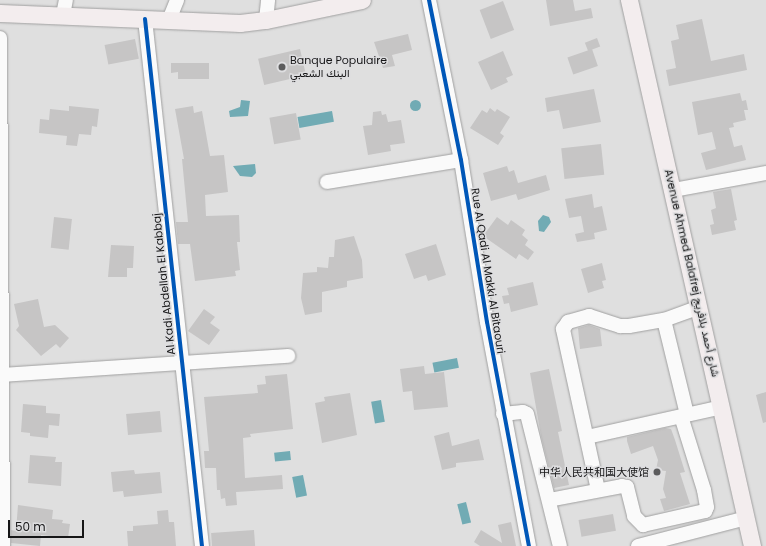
<!DOCTYPE html>
<meta charset="utf-8">
<style>
body{margin:0}
#map{position:relative;width:766px;height:546px;overflow:hidden;background:#dfdfdf;font-family:Poppins,Vazirmatn,"Noto Sans SC",sans-serif}
div>[style]{position:absolute}
.water>*{inset:0;background:#71abb4;transform-origin:0 0}
.round{border-radius:50%}
.building>*{inset:0;background:#c6c5c5;transform-origin:0 0}
.roads{filter:drop-shadow(0 0 1px #a0a0a0) drop-shadow(0 0 1px #a0a0a0)}
.minor>*{height:14px;margin:-7px;padding:0 7px;transform-origin:7px;border-radius:7px;background:#fafafa}
.major>*{height:17px;margin:-8.5px;padding:0 8.5px;transform-origin:8.5px;border-radius:8.5px;background:#f3edee}
.cycleway>*{height:4px;margin:-2px;padding:0 2px;transform-origin:2px;border-radius:2px;background:#0057b8}
.dots>*{width:11px;height:11px;translate:-50% -50%;box-sizing:border-box;border:2px solid #dedee0;border-radius:50%}
span{translate:-50% -50%;white-space:nowrap;text-align:center;line-height:1.15;-webkit-text-stroke:3px #dedee0;paint-order:stroke}
.poi-label{font-size:11px;color:#161617}
.left{translate:0 -50%;text-align:left}
.right{translate:-100% -50%;text-align:right}
.street-label{font-size:11px;color:#161617}
.scale{position:absolute;left:8px;top:520px;width:76px;height:18px;box-sizing:border-box;border:2px solid #161617;border-top:0;padding-left:5px;font-size:12px;line-height:14px;white-space:nowrap;color:#161617;-webkit-text-stroke:3px #dedee0;paint-order:stroke}
</style>
<div id="map">
<div class="water">
<div class="round" style="left:409.5px;top:99.5px;width:11px;height:11px"></div>
<div style="clip-path:polygon(241px 100px,250px 101px,248px 116px,230px 117px,229px 111px,240px 107px)"></div>
<div style="left:332px;top:111px;width:11px;height:35px;rotate:80deg"></div>
<div style="clip-path:polygon(255px 164px,256px 173px,252px 177px,240px 176px,233px 166px)"></div>
<div style="clip-path:polygon(543px 215px,549px 217px,551px 222px,544px 232px,539px 231px,538px 221px)"></div>
<div style="left:457px;top:358px;width:10px;height:25px;rotate:79deg"></div>
<div style="left:381px;top:400px;width:22px;height:10px;rotate:80deg"></div>
<div style="left:290px;top:451px;width:9px;height:16px;rotate:84deg"></div>
<div style="left:303px;top:475px;width:21px;height:11px;rotate:79deg"></div>
<div style="left:466px;top:502px;width:21px;height:9px;rotate:76deg"></div>
</div>
<div class="building">
<div style="clip-path:polygon(546px 0,573px 0,575px 11px,591px 8px,593px 18px,550px 26px)"></div>
<div style="left:503px;top:1px;width:31px;height:25px;rotate:69deg"></div>
<div style="clip-path:polygon(702px 19px,711px 61px,744px 54px,747px 70px,669px 86px,666px 70px,676px 68px,671px 41px,679px 39px,676px 25px)"></div>
<div style="clip-path:polygon(408px 34px,412px 50px,392px 55px,395px 66px,383px 68px,374px 42px)"></div>
<div style="left:597px;top:38px;width:9px;height:13px;rotate:69deg"></div>
<div style="left:135px;top:39px;width:20px;height:31px;rotate:79deg"></div>
<div style="left:300px;top:49px;width:27px;height:43px;rotate:77deg"></div>
<div style="left:592px;top:49px;width:18px;height:26px;rotate:71deg"></div>
<div style="clip-path:polygon(503px 51px,513px 75px,506px 78px,508px 82px,491px 90px,478px 62px)"></div>
<div style="clip-path:polygon(171px 63px,209px 63px,209px 79px,178px 79px,178px 72px,171px 73px)"></div>
<div style="clip-path:polygon(594px 89px,601px 122px,563px 129px,559px 110px,547px 112px,545px 98px)"></div>
<div style="clip-path:polygon(740px 93px,742px 101px,746px 100px,748px 110px,744px 110px,746px 120px,733px 123px,734px 127px,729px 128px,734px 147px,742px 145px,746px 160px,706px 170px,701px 153px,716px 149px,712px 132px,698px 135px,692px 102px)"></div>
<div style="clip-path:polygon(69px 106px,99px 109px,97px 127px,92px 126px,91px 135px,79px 134px,77px 146px,66px 145px,67px 136px,39px 133px,40px 119px,49px 120px,50px 109px,69px 111px)"></div>
<div style="clip-path:polygon(193px 106px,194px 113px,202px 111px,210px 156px,224px 155px,228px 192px,205px 195px,206px 216px,239px 215px,240px 242px,237px 242px,240px 270px,235px 271px,236px 276px,195px 281px,190px 244px,178px 244px,176px 222px,188px 222px,182px 159px,184px 159px,175px 109px)"></div>
<div style="clip-path:polygon(490px 108px,495px 112px,497px 109px,510px 117px,500px 133px,504px 136px,498px 145px,470px 128px,482px 110px,487px 113px)"></div>
<div style="clip-path:polygon(381px 111px,382px 115px,386px 114px,388px 122px,401px 120px,405px 143px,390px 145px,391px 151px,368px 155px,363px 126px,372px 125px,373px 112px)"></div>
<div style="left:296px;top:113px;width:27px;height:27px;rotate:80deg"></div>
<div style="left:601px;top:144px;width:31px;height:40px;rotate:84deg"></div>
<div style="clip-path:polygon(507px 166px,509px 172px,514px 170px,518px 183px,546px 175px,550px 190px,518px 200px,516px 194px,491px 201px,483px 173px)"></div>
<div style="clip-path:polygon(731px 189px,737px 220px,734px 221px,736px 230px,712px 235px,710px 225px,714px 224px,711px 210px,716px 208px,713px 192px)"></div>
<div style="clip-path:polygon(592px 194px,594px 208px,602px 206px,607px 230px,594px 233px,595px 239px,577px 242px,575px 234px,584px 232px,581px 216px,569px 218px,565px 199px)"></div>
<div style="left:54px;top:217px;width:18px;height:31px;rotate:6deg"></div>
<div style="clip-path:polygon(497px 217px,508px 225px,511px 220px,525px 230px,522px 235px,528px 240px,525px 245px,534px 252px,528px 260px,519px 254px,516px 259px,483px 236px)"></div>
<div style="clip-path:polygon(354px 236px,362px 260px,363px 278px,347px 281px,347px 287px,322px 292px,322px 312px,305px 315px,301px 298px,303px 273px,317px 272px,317px 267px,328px 268px,329px 257px,334px 257px,335px 240px)"></div>
<div style="clip-path:polygon(436px 244px,446px 275px,428px 281px,426px 275px,414px 279px,405px 254px)"></div>
<div style="clip-path:polygon(111px 245px,134px 246px,133px 268px,127px 268px,127px 277px,108px 277px)"></div>
<div style="clip-path:polygon(602px 263px,606px 280px,602px 281px,604px 288px,588px 293px,581px 269px)"></div>
<div style="clip-path:polygon(533px 282px,538px 305px,511px 312px,509px 303px,504px 304px,502px 296px,509px 295px,507px 288px)"></div>
<div style="clip-path:polygon(38px 299px,44px 327px,55px 325px,69px 338px,60px 348px,56px 344px,41px 356px,16px 330px,19px 326px,14px 304px)"></div>
<div style="clip-path:polygon(204px 309px,215px 317px,210px 323px,220px 330px,209px 345px,188px 331px)"></div>
<div style="clip-path:polygon(589px 325px,600px 329px,602px 346px,580px 349px,578px 328px)"></div>
<div style="clip-path:polygon(424px 366px,425px 374px,444px 372px,448px 407px,414px 410px,412px 391px,403px 392px,400px 369px)"></div>
<div style="clip-path:polygon(549px 369px,562px 431px,558px 432px,569px 485px,554px 488px,541px 436px,530px 373px)"></div>
<div style="clip-path:polygon(287px 374px,293px 429px,250px 434px,251px 437px,243px 438px,245px 478px,282px 475px,283px 489px,236px 492px,237px 505px,226px 506px,225px 498px,221px 499px,220px 490px,217px 490px,216px 468px,205px 468px,204px 451px,209px 451px,204px 397px,258px 393px,257px 385px,266px 384px,265px 376px)"></div>
<div style="clip-path:polygon(766px 392px,766px 422px,763px 423px,756px 395px)"></div>
<div style="clip-path:polygon(350px 393px,357px 435px,322px 443px,315px 403px,325px 401px,324px 397px)"></div>
<div style="clip-path:polygon(23px 404px,46px 406px,46px 413px,60px 414px,59px 426px,49px 425px,48px 438px,30px 436px,30px 433px,21px 432px)"></div>
<div style="left:160px;top:411px;width:21px;height:34px;rotate:85deg"></div>
<div style="clip-path:polygon(665px 428px,671px 429px,675px 440px,685px 472px,680px 473px,690px 504px,664px 511px,660px 499px,666px 498px,663px 489px,666px 471px,656px 470px,658px 460px,653px 446px,631px 454px,627px 441px,627px 437px)"></div>
<div style="clip-path:polygon(449px 432px,452px 446px,479px 439px,484px 460px,456px 463px,456px 467px,442px 470px,434px 436px)"></div>
<div style="clip-path:polygon(30px 455px,56px 457px,55px 462px,62px 462px,61px 486px,28px 483px)"></div>
<div style="clip-path:polygon(134px 470px,135px 474px,160px 472px,162px 493px,124px 497px,123px 491px,113px 492px,111px 472px)"></div>
<div style="clip-path:polygon(18px 505px,53px 510px,52px 519px,63px 520px,62px 523px,70px 524px,68px 538px,41px 535px,40px 546px,11px 543px,11px 530px,16px 531px)"></div>
<div style="clip-path:polygon(168px 510px,169px 522px,174px 522px,176px 546px,128px 546px,127px 531px,133px 531px,133px 526px,158px 524px,157px 511px)"></div>
<div style="left:613px;top:514px;width:17px;height:35px;rotate:80deg"></div>
<div style="clip-path:polygon(511px 522px,516px 546px,480px 546px,474px 542px,481px 530px,502px 543px,498px 525px)"></div>
<div style="left:254px;top:530px;width:16px;height:43px;rotate:86deg"></div>
</div>
<div class="roads">
<div class="minor">
<div style="left:429px;top:0;width:163px;rotate:78.7deg"></div>
<div style="left:461px;top:160px;width:164px;rotate:80.9deg"></div>
<div style="left:487px;top:322px;width:228px;rotate:79.4deg"></div>
<div style="left:63px;top:15px;width:15px;rotate:-79deg"></div>
<div style="left:145px;top:19px;width:530px;rotate:83.83deg"></div>
<div style="left:169px;top:20px;width:22px;rotate:-68deg"></div>
<div style="left:266px;top:20px;width:20px;rotate:-84deg"></div>
<div style="left:0;top:38px;width:508px;rotate:89.66deg"></div>
<div style="left:327px;top:182px;width:136px;rotate:-9.3deg"></div>
<div style="left:673px;top:190px;width:95px;rotate:-10.4deg"></div>
<div style="left:664px;top:320px;width:97px;rotate:76.3deg"></div>
<div style="left:0;top:375px;width:289px;rotate:-3.8deg"></div>
<div style="left:503px;top:414px;width:20px;rotate:-6deg"></div>
<div style="left:523px;top:412px;width:4px;rotate:27deg"></div>
<div style="left:527px;top:414px;width:136px;rotate:76deg"></div>
<div style="left:587px;top:437px;width:138px;rotate:-12.5deg"></div>
<div style="left:598px;top:490px;width:165px;rotate:-102.3deg"></div>
<div style="left:563px;top:329px;width:9px;rotate:-54deg"></div>
<div style="left:568px;top:322px;width:22px;rotate:-16deg"></div>
<div style="left:589px;top:316px;width:33px;rotate:18deg"></div>
<div style="left:620px;top:326px;width:9px"></div>
<div style="left:629px;top:326px;width:36px;rotate:-10deg"></div>
<div style="left:664px;top:320px;width:37px;rotate:-20deg"></div>
<div style="left:549px;top:500px;width:74px;rotate:-10.9deg"></div>
<div style="left:622px;top:486px;width:5px;rotate:11deg"></div>
<div style="left:627px;top:487px;width:30px;rotate:76deg"></div>
<div style="left:634px;top:516px;width:13px;rotate:45deg"></div>
<div style="left:643px;top:525px;width:64px;rotate:-12.7deg"></div>
<div style="left:705px;top:511px;width:4px;rotate:-63deg"></div>
<div style="left:707px;top:507px;width:17px;rotate:-100deg"></div>
<div style="left:704px;top:490px;width:77px;rotate:-107.3deg"></div>
<div style="left:638px;top:546px;width:112px;rotate:-14.5deg"></div>
</div>
<div class="major">
<div style="left:629px;top:0;width:560px;rotate:77.3deg"></div>
<div style="left:0;top:13px;width:240px;rotate:2.4deg"></div>
<div style="left:240px;top:23px;width:26px;rotate:-7deg"></div>
<div style="left:266px;top:20px;width:98px;rotate:-11.8deg"></div>
</div>
</div>
<div class="cycleway">
<div style="left:429px;top:0;width:163px;rotate:78.7deg"></div>
<div style="left:461px;top:160px;width:164px;rotate:80.9deg"></div>
<div style="left:487px;top:322px;width:228px;rotate:79.4deg"></div>
<div style="left:145px;top:19px;width:530px;rotate:83.83deg"></div>
</div>
<div class="dots">
<div style="left:282px;top:67px;background:#5c5c5d"></div>
<div style="left:657px;top:472px;background:#5c5c5d"></div>
</div>
<div class="poi-label">
<span class="left" style="left:290px;top:67px">Banque Populaire<br>البنك الشعبي</span>
<span class="right" style="left:649px;top:472px">中华人民共和国大使馆</span>
</div>
<div class="street-label">
<span style="left:488px;top:271px;rotate:81deg">Rue Al Qadi Al Makki Al Bitaouri</span>
<span style="left:692px;top:273px;rotate:77deg">Avenue Ahmed Balafrej شارع أحمد بلافريج</span>
<span style="left:164px;top:284px;rotate:-96deg">Al Kadi Abdellah El Kabbaj</span>
</div>
<div class="scale">50 m</div>
</div>
